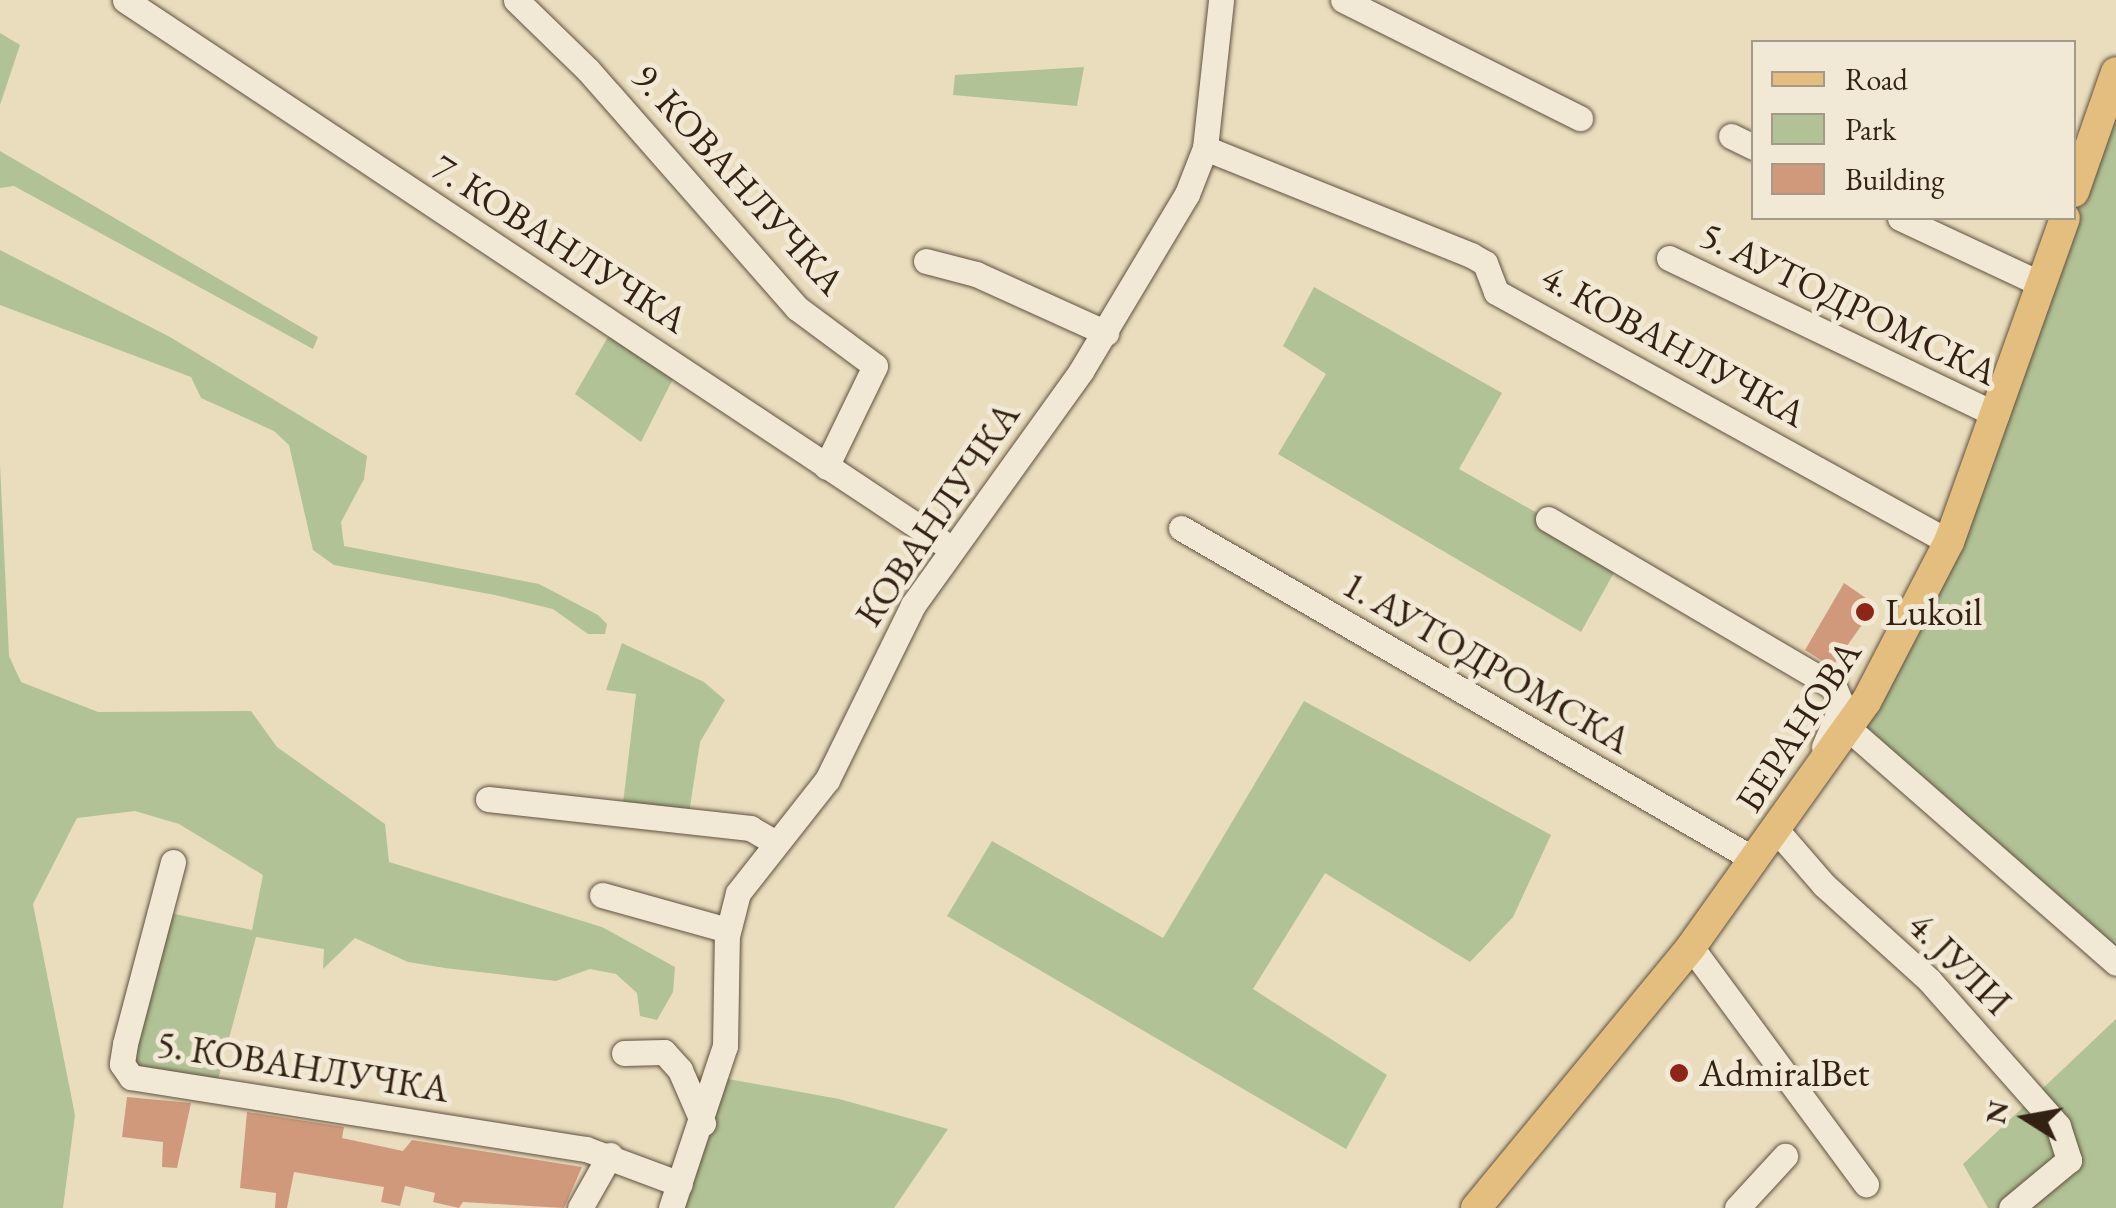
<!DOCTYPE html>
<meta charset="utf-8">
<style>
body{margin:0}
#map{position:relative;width:2116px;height:1208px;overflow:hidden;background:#e9ddbe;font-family:"EB Garamond",serif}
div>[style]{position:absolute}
.green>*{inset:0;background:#b1c296}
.building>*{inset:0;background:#d1997c}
.roads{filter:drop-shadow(0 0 2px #60513e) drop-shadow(0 0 2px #60513e)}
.minor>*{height:25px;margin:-12.5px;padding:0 12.5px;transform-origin:12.5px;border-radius:12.5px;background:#f1e9d5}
.major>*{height:30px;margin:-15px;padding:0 15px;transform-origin:15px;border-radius:15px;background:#e4be7f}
.dots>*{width:28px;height:28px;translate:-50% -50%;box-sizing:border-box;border:5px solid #f1e9d5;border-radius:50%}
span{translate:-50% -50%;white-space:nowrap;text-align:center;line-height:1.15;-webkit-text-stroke:10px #f1e9d5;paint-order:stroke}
.street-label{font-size:38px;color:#332213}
.poi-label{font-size:38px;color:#332213}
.left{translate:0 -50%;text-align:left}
.legend{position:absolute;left:1751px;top:40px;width:325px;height:180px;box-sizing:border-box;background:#f1e9d5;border:2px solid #a59987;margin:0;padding:12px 18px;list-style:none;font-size:30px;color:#332213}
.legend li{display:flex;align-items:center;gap:20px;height:50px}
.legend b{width:50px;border:2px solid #a59987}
.north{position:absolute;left:1976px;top:1068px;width:100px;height:100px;-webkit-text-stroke:8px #f1e9d5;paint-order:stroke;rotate:281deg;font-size:28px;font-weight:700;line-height:40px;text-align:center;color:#332213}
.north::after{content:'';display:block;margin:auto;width:35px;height:45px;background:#332213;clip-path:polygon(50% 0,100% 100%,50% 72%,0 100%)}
</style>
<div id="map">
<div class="green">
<div style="clip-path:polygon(0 33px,20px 45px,0 105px)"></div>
<div style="clip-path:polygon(1084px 67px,1077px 106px,953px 95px,955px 75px)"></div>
<div style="clip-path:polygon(2116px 72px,2116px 963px,1849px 729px,1919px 611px)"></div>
<div style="clip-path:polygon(0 151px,318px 337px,313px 349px,14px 186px,0 188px)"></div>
<div style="clip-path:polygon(0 250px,170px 337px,367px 456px,364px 479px,341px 522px,344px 546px,539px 584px,598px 615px,607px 624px,605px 634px,588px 634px,553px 609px,495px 595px,334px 565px,313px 550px,289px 445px,274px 431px,201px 398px,191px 377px,0 305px)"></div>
<div style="clip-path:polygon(1314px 287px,1502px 393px,1459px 469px,1621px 560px,1581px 632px,1278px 454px,1326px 374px,1283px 346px)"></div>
<div style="clip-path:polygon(615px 325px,679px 367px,641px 442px,575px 394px)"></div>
<div style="clip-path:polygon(0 464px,9px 656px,21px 682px,98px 712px,251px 711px,277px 747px,385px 824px,389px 862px,602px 927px,675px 967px,673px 992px,657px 1020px,640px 1016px,637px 993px,616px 974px,590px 969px,556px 981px,445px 968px,408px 962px,355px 938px,323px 969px,324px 949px,256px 937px,215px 1091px,131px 1077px,160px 911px,252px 930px,263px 875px,179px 824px,135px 811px,77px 818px,33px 904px,75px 1115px,63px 1208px,0 1208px)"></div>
<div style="clip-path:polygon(622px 643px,704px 682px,725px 700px,700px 742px,688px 820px,622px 812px,636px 694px,606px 690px)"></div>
<div style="clip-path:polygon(1304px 701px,1551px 835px,1513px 917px,1470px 962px,1325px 873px,1253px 989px,1387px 1075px,1346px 1149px,947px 916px,992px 841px,1163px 938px)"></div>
<div style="clip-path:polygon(2116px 1019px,2116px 1208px,1988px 1208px,1963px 1164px)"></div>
<div style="clip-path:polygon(717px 1077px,839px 1099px,948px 1129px,894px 1208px,678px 1208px)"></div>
</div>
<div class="building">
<div style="clip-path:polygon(1844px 583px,1876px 605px,1832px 667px,1805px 650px)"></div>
<div style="clip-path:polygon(127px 1097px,191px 1103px,177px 1168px,162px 1167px,163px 1142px,122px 1137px)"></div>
<div style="clip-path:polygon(247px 1112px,344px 1127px,342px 1138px,403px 1151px,412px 1140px,582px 1167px,564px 1208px,463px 1202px,459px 1208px,433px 1202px,435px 1193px,405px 1186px,400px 1206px,381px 1202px,384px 1187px,294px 1172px,287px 1208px,275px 1208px,276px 1193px,240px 1188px)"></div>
</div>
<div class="roads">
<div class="minor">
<div style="left:125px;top:0;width:993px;rotate:33.58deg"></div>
<div style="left:516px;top:0;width:100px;rotate:44.2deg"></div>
<div style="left:588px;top:70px;width:317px;rotate:48.7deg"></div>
<div style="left:797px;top:308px;width:97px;rotate:36.6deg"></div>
<div style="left:875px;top:366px;width:112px;rotate:115.9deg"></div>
<div style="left:1343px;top:0;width:265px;rotate:26.5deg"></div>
<div style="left:1731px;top:136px;width:25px;rotate:26deg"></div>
<div style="left:1205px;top:148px;width:287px;rotate:21.9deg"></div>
<div style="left:1471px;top:255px;width:16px;rotate:30deg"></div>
<div style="left:1485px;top:263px;width:31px;rotate:69deg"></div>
<div style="left:1496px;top:292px;width:517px;rotate:28.89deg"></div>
<div style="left:1900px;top:218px;width:156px;rotate:25.1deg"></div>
<div style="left:1669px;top:258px;width:363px;rotate:25.6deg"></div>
<div style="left:926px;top:261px;width:52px;rotate:14.6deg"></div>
<div style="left:976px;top:274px;width:143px;rotate:24.4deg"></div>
<div style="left:1548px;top:519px;width:332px;rotate:30.4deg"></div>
<div style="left:1834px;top:687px;width:20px;rotate:66deg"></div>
<div style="left:1842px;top:705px;width:46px;rotate:113.2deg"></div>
<div style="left:1181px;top:528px;width:663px;rotate:30.04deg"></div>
<div style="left:1849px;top:729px;width:355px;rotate:41.2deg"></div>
<div style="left:488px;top:799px;width:264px;rotate:6.3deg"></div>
<div style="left:750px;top:828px;width:30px;rotate:30deg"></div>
<div style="left:1778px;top:832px;width:70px;rotate:49deg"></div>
<div style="left:1824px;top:885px;width:142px;rotate:42.1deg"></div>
<div style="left:1929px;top:980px;width:195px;rotate:48.5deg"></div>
<div style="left:2058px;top:1126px;width:36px;rotate:72deg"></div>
<div style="left:2069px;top:1160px;width:75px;rotate:140.4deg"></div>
<div style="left:173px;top:862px;width:188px;rotate:104.8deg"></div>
<div style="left:125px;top:1044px;width:20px;rotate:99deg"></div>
<div style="left:122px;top:1064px;width:16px;rotate:55deg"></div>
<div style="left:131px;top:1077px;width:461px;rotate:9deg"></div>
<div style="left:586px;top:1149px;width:100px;rotate:20.4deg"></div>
<div style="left:602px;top:895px;width:130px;rotate:15.6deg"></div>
<div style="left:1691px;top:947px;width:295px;rotate:53.6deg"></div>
<div style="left:624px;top:1053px;width:40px;rotate:-1.4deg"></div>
<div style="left:664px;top:1052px;width:24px;rotate:48deg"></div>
<div style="left:680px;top:1070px;width:58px;rotate:66.5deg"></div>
<div style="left:580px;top:1208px;width:61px;rotate:-60.5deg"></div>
<div style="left:671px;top:1208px;width:171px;rotate:-71.6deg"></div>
<div style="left:725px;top:1046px;width:110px;rotate:-89deg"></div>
<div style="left:727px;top:936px;width:44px;rotate:-75.7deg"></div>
<div style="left:738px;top:893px;width:144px;rotate:-51.8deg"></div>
<div style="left:827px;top:780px;width:195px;rotate:-63.8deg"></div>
<div style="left:913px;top:605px;width:288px;rotate:-54.3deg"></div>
<div style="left:1081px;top:371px;width:206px;rotate:-59.1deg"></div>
<div style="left:1187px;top:194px;width:49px;rotate:-68.6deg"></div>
<div style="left:1205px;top:148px;width:149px;rotate:-83.8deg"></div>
<div style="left:1737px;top:1208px;width:71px;rotate:-47.3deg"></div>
</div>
<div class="major">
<div style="left:2074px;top:192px;width:127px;rotate:-70.7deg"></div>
<div style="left:1476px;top:1208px;width:338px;rotate:-50.5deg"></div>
<div style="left:1691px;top:947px;width:301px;rotate:-54.5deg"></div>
<div style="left:1866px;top:702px;width:180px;rotate:-62.6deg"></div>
<div style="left:1949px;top:542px;width:344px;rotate:-70.3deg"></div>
</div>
</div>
<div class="dots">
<div style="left:1865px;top:612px;background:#8f2418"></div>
<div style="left:1679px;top:1073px;background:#8f2418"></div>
</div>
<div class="street-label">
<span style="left:739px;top:179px;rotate:48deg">9. КОВАНЛУЧКА</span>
<span style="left:560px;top:243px;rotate:33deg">7. КОВАНЛУЧКА</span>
<span style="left:1849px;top:303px;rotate:26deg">5. АУТОДРОМСКА</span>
<span style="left:1674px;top:345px;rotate:29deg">4. КОВАНЛУЧКА</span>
<span style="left:937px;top:514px;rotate:-56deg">КОВАНЛУЧКА</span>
<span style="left:1487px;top:662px;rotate:30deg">1. АУТОДРОМСКА</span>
<span style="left:1798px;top:726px;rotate:-57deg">БЕРАНОВА</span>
<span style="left:1960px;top:963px;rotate:45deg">4. ЈУЛИ</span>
<span style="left:303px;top:1066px;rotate:9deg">5. КОВАНЛУЧКА</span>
</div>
<div class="poi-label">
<span class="left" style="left:1885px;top:612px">Lukoil</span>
<span class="left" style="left:1699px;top:1073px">AdmiralBet</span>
</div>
<ul class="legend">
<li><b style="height:12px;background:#e4be7f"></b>Road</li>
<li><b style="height:28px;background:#b1c296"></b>Park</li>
<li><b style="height:28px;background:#d1997c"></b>Building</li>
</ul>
<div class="north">N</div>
</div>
